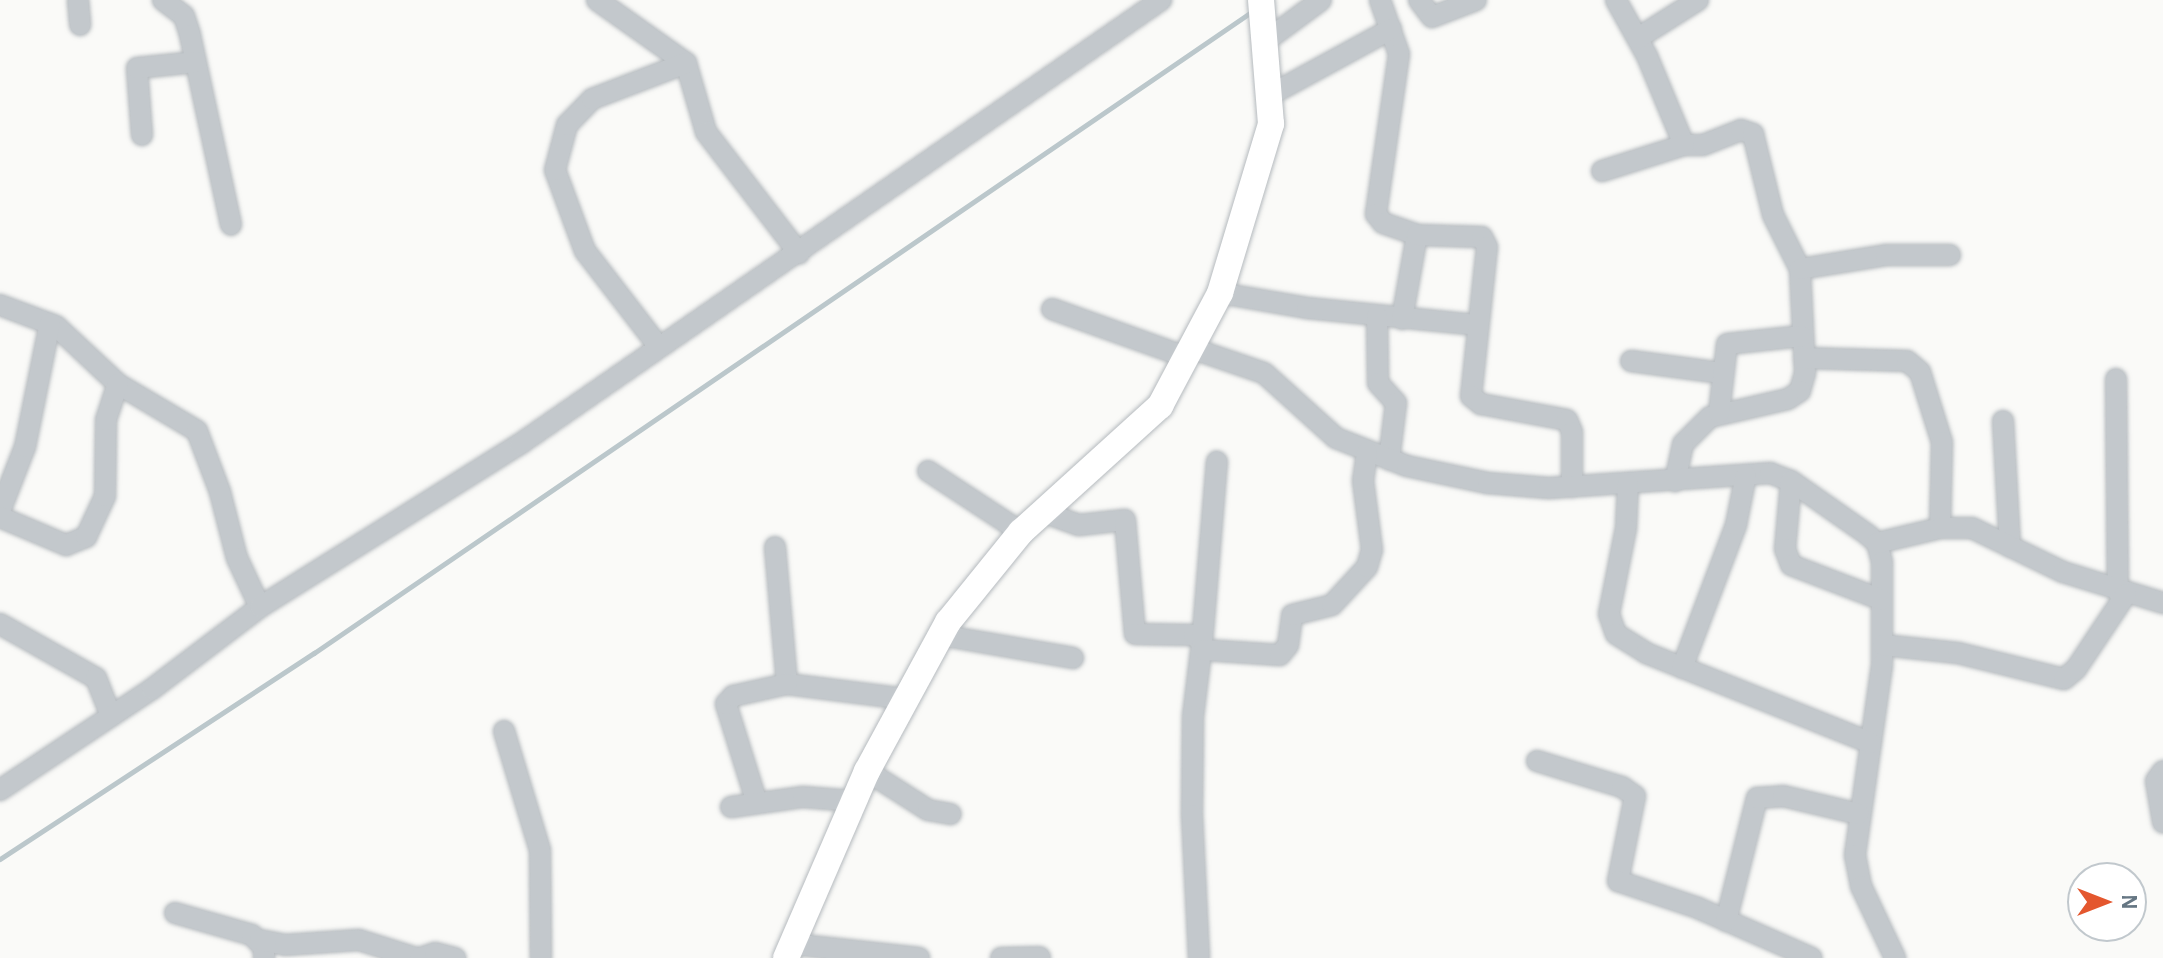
<!DOCTYPE html>
<style>
body{margin:0}
#map{position:relative;width:2163px;height:958px;overflow:hidden;background:#fafaf8;font-family:"Alegreya Sans",sans-serif}
div>[style]{position:absolute}
.stream>*{height:5px;margin:-2.5px;padding:0 2.5px;transform-origin:2.5px;border-radius:2.5px;background:#bbc7cb}
.roads{filter:drop-shadow(0 0 2px #b5babe) drop-shadow(0 0 2px #b5babe)}
.minor>*{height:20px;margin:-10px;padding:0 10px;transform-origin:10px;border-radius:10px;background:#c3c8cc}
.major>*{height:26px;margin:-13px;padding:0 13px;transform-origin:13px;border-radius:13px;background:#fff}
span{translate:-50% -50%;white-space:nowrap;text-align:center;line-height:1.15;-webkit-text-stroke:8px #fff;paint-order:stroke}
.north{position:absolute;left:2067px;top:862px;width:80px;height:80px;box-sizing:border-box;background:#fff;border:2px solid #c1c8cd;border-radius:50%;rotate:90deg;font-size:22px;font-weight:700;line-height:32px;text-align:center;color:#657683}
.north::after{content:'';display:block;margin:auto;width:28px;height:36px;background:#e4572e;clip-path:polygon(50% 0,100% 100%,50% 72%,0 100%)}
</style>
<div id="map">
<div class="stream">
<div style="left:0;top:859px;width:376px;rotate:-33.3deg"></div>
<div style="left:314px;top:653px;width:1139px;rotate:-34.37deg"></div>
</div>
<div class="roads">
<div class="minor">
<div style="left:78px;top:0;width:25px;rotate:85deg"></div>
<div style="left:163px;top:0;width:26px;rotate:37deg"></div>
<div style="left:184px;top:16px;width:20px;rotate:72deg"></div>
<div style="left:190px;top:35px;width:194px;rotate:77.8deg"></div>
<div style="left:597px;top:0;width:109px;rotate:35.3deg"></div>
<div style="left:686px;top:63px;width:72px;rotate:73.8deg"></div>
<div style="left:706px;top:132px;width:153px;rotate:52.5deg"></div>
<div style="left:1380px;top:0;width:57px;rotate:70.6deg"></div>
<div style="left:1399px;top:54px;width:162px;rotate:98.2deg"></div>
<div style="left:1376px;top:214px;width:11px;rotate:52deg"></div>
<div style="left:1383px;top:223px;width:36px;rotate:19deg"></div>
<div style="left:1419px;top:0;width:21px;rotate:53deg"></div>
<div style="left:1432px;top:17px;width:47px;rotate:-21.1deg"></div>
<div style="left:1616px;top:0;width:64px;rotate:61deg"></div>
<div style="left:1647px;top:56px;width:96px;rotate:67.4deg"></div>
<div style="left:1684px;top:145px;width:19px"></div>
<div style="left:1703px;top:145px;width:41px;rotate:-21.5deg"></div>
<div style="left:1741px;top:130px;width:13px;rotate:18deg"></div>
<div style="left:1753px;top:134px;width:83px;rotate:76.1deg"></div>
<div style="left:1773px;top:215px;width:60px;rotate:63.4deg"></div>
<div style="left:1800px;top:269px;width:104px;rotate:87.2deg"></div>
<div style="left:1805px;top:373px;width:19px;rotate:106deg"></div>
<div style="left:1800px;top:391px;width:14px;rotate:146deg"></div>
<div style="left:1788px;top:399px;width:80px;rotate:167deg"></div>
<div style="left:1710px;top:417px;width:38px;rotate:135deg"></div>
<div style="left:1683px;top:444px;width:38px;rotate:102deg"></div>
<div style="left:1638px;top:38px;width:71px;rotate:-32.3deg"></div>
<div style="left:1267px;top:40px;width:67px;rotate:-36.5deg"></div>
<div style="left:1270px;top:95px;width:138px;rotate:-28.6deg"></div>
<div style="left:142px;top:135px;width:67px;rotate:-94.3deg"></div>
<div style="left:137px;top:68px;width:59px;rotate:-5.8deg"></div>
<div style="left:1602px;top:171px;width:86px;rotate:-17.6deg"></div>
<div style="left:1800px;top:269px;width:87px;rotate:-9.2deg"></div>
<div style="left:1886px;top:255px;width:64px"></div>
<div style="left:1220px;top:293px;width:88px;rotate:9.8deg"></div>
<div style="left:1307px;top:308px;width:170px;rotate:5.7deg"></div>
<div style="left:0;top:305px;width:60px;rotate:20.6deg"></div>
<div style="left:56px;top:326px;width:85px;rotate:43.1deg"></div>
<div style="left:118px;top:384px;width:92px;rotate:30.7deg"></div>
<div style="left:197px;top:431px;width:65px;rotate:69.3deg"></div>
<div style="left:220px;top:492px;width:68px;rotate:75.6deg"></div>
<div style="left:237px;top:558px;width:54px;rotate:64.9deg"></div>
<div style="left:1052px;top:309px;width:142px;rotate:19.7deg"></div>
<div style="left:1377px;top:316px;width:67px;rotate:89.1deg"></div>
<div style="left:1378px;top:383px;width:27px;rotate:48deg"></div>
<div style="left:1396px;top:403px;width:57px;rotate:97deg"></div>
<div style="left:1402px;top:319px;width:85px;rotate:-79.9deg"></div>
<div style="left:1417px;top:235px;width:65px;rotate:1.8deg"></div>
<div style="left:1482px;top:237px;width:11px;rotate:63deg"></div>
<div style="left:1487px;top:247px;width:150px;rotate:96.1deg"></div>
<div style="left:1471px;top:396px;width:13px;rotate:39deg"></div>
<div style="left:1481px;top:404px;width:87px;rotate:10.5deg"></div>
<div style="left:1567px;top:420px;width:13px;rotate:67deg"></div>
<div style="left:1572px;top:432px;width:55px;rotate:90deg"></div>
<div style="left:659px;top:347px;width:121px;rotate:-127.6deg"></div>
<div style="left:585px;top:251px;width:86px;rotate:-110.3deg"></div>
<div style="left:555px;top:170px;width:47px;rotate:-75.1deg"></div>
<div style="left:567px;top:125px;width:36px;rotate:-46deg"></div>
<div style="left:592px;top:99px;width:101px;rotate:-21deg"></div>
<div style="left:1191px;top:348px;width:77px;rotate:18.9deg"></div>
<div style="left:1264px;top:373px;width:97px;rotate:42.1deg"></div>
<div style="left:1336px;top:438px;width:76px;rotate:21.5deg"></div>
<div style="left:1407px;top:466px;width:83px;rotate:11.9deg"></div>
<div style="left:1488px;top:483px;width:61px;rotate:4.7deg"></div>
<div style="left:1549px;top:488px;width:222px;rotate:-3.9deg"></div>
<div style="left:1770px;top:473px;width:22px;rotate:21deg"></div>
<div style="left:1791px;top:481px;width:94px;rotate:35deg"></div>
<div style="left:1868px;top:535px;width:12px;rotate:42deg"></div>
<div style="left:1877px;top:543px;width:20px;rotate:75deg"></div>
<div style="left:1882px;top:562px;width:103px;rotate:90deg"></div>
<div style="left:1882px;top:665px;width:192px;rotate:98.1deg"></div>
<div style="left:1855px;top:855px;width:32px;rotate:79deg"></div>
<div style="left:1861px;top:886px;width:80px;rotate:64.7deg"></div>
<div style="left:1804px;top:358px;width:103px;rotate:1.7deg"></div>
<div style="left:1907px;top:361px;width:17px;rotate:40deg"></div>
<div style="left:1920px;top:372px;width:73px;rotate:72.6deg"></div>
<div style="left:1942px;top:442px;width:86px;rotate:91.3deg"></div>
<div style="left:1631px;top:361px;width:91px;rotate:7.6deg"></div>
<div style="left:2116px;top:379px;width:213px;rotate:89.5deg"></div>
<div style="left:1719px;top:413px;width:69px;rotate:-83.4deg"></div>
<div style="left:1727px;top:344px;width:75px;rotate:-6.1deg"></div>
<div style="left:2003px;top:421px;width:126px;rotate:86.8deg"></div>
<div style="left:928px;top:471px;width:111px;rotate:33.3deg"></div>
<div style="left:1791px;top:481px;width:68px;rotate:95deg"></div>
<div style="left:1785px;top:549px;width:17px;rotate:69deg"></div>
<div style="left:1791px;top:565px;width:97px;rotate:21deg"></div>
<div style="left:1628px;top:484px;width:44px;rotate:92.6deg"></div>
<div style="left:1626px;top:528px;width:88px;rotate:101.2deg"></div>
<div style="left:1609px;top:614px;width:21px;rotate:71deg"></div>
<div style="left:1616px;top:634px;width:36px;rotate:32deg"></div>
<div style="left:1646px;top:653px;width:242px;rotate:21.8deg"></div>
<div style="left:0;top:511px;width:69px;rotate:-68.7deg"></div>
<div style="left:25px;top:447px;width:126px;rotate:-78.6deg"></div>
<div style="left:1043px;top:512px;width:38px;rotate:20deg"></div>
<div style="left:1079px;top:525px;width:46px;rotate:-6.2deg"></div>
<div style="left:1125px;top:520px;width:114px;rotate:85deg"></div>
<div style="left:1135px;top:634px;width:59px;rotate:1deg"></div>
<div style="left:1194px;top:635px;width:11px;rotate:45deg"></div>
<div style="left:1202px;top:643px;width:74px;rotate:97deg"></div>
<div style="left:1193px;top:716px;width:99px;rotate:90.6deg"></div>
<div style="left:1192px;top:815px;width:143px;rotate:87.2deg"></div>
<div style="left:0;top:517px;width:72px;rotate:23deg"></div>
<div style="left:66px;top:545px;width:22px;rotate:-22deg"></div>
<div style="left:86px;top:537px;width:45px;rotate:-65.1deg"></div>
<div style="left:105px;top:496px;width:76px;rotate:-89.2deg"></div>
<div style="left:106px;top:420px;width:38px;rotate:-72deg"></div>
<div style="left:1877px;top:543px;width:65px;rotate:-13.4deg"></div>
<div style="left:1940px;top:528px;width:32px"></div>
<div style="left:1972px;top:528px;width:101px;rotate:25.8deg"></div>
<div style="left:2063px;top:572px;width:105px;rotate:17.2deg"></div>
<div style="left:775px;top:547px;width:138px;rotate:85deg"></div>
<div style="left:787px;top:684px;width:120px;rotate:7.2deg"></div>
<div style="left:0;top:624px;width:110px;rotate:29.4deg"></div>
<div style="left:96px;top:678px;width:41px;rotate:68.5deg"></div>
<div style="left:940px;top:635px;width:135px;rotate:9.8deg"></div>
<div style="left:1202px;top:643px;width:182px;rotate:-85.3deg"></div>
<div style="left:1883px;top:645px;width:75px;rotate:6.1deg"></div>
<div style="left:1958px;top:653px;width:109px;rotate:13.8deg"></div>
<div style="left:2064px;top:679px;width:16px;rotate:-40deg"></div>
<div style="left:2076px;top:669px;width:90px;rotate:-56.3deg"></div>
<div style="left:1204px;top:650px;width:76px;rotate:3.8deg"></div>
<div style="left:1280px;top:655px;width:13px;rotate:-51deg"></div>
<div style="left:1288px;top:645px;width:30px;rotate:-82deg"></div>
<div style="left:1292px;top:615px;width:41px;rotate:-14deg"></div>
<div style="left:1332px;top:605px;width:52px;rotate:-47.4deg"></div>
<div style="left:1367px;top:567px;width:18px;rotate:-74deg"></div>
<div style="left:1372px;top:550px;width:70px;rotate:-97.4deg"></div>
<div style="left:1363px;top:481px;width:29px;rotate:-82deg"></div>
<div style="left:1682px;top:668px;width:153px;rotate:-69.3deg"></div>
<div style="left:1736px;top:525px;width:51px;rotate:-78.7deg"></div>
<div style="left:504px;top:731px;width:124px;rotate:73.2deg"></div>
<div style="left:540px;top:850px;width:108px;rotate:89.5deg"></div>
<div style="left:1537px;top:761px;width:89px;rotate:17deg"></div>
<div style="left:1622px;top:787px;width:16px;rotate:35deg"></div>
<div style="left:1635px;top:796px;width:87px;rotate:101.3deg"></div>
<div style="left:1618px;top:881px;width:84px;rotate:18.6deg"></div>
<div style="left:1698px;top:908px;width:124px;rotate:23.7deg"></div>
<div style="left:867px;top:771px;width:72px;rotate:32.6deg"></div>
<div style="left:928px;top:810px;width:23px;rotate:10deg"></div>
<div style="left:2163px;top:771px;width:12px;rotate:125deg"></div>
<div style="left:2156px;top:781px;width:42px;rotate:80.3deg"></div>
<div style="left:0;top:790px;width:182px;rotate:-33.6deg"></div>
<div style="left:152px;top:689px;width:136px;rotate:-37.2deg"></div>
<div style="left:260px;top:607px;width:307px;rotate:-32.1deg"></div>
<div style="left:520px;top:444px;width:780px;rotate:-34.71deg"></div>
<div style="left:757px;top:803px;width:104px;rotate:-107.4deg"></div>
<div style="left:726px;top:704px;width:11px;rotate:-49deg"></div>
<div style="left:733px;top:696px;width:55px;rotate:-12.5deg"></div>
<div style="left:731px;top:807px;width:73px;rotate:-7.9deg"></div>
<div style="left:803px;top:797px;width:51px;rotate:4.5deg"></div>
<div style="left:175px;top:913px;width:80px;rotate:15.9deg"></div>
<div style="left:252px;top:935px;width:18px;rotate:47deg"></div>
<div style="left:264px;top:948px;width:10px;rotate:90deg"></div>
<div style="left:1726px;top:921px;width:127px;rotate:-75.9deg"></div>
<div style="left:1757px;top:798px;width:26px;rotate:-4deg"></div>
<div style="left:1783px;top:796px;width:78px;rotate:13.3deg"></div>
<div style="left:260px;top:940px;width:25px;rotate:11deg"></div>
<div style="left:285px;top:945px;width:74px;rotate:-3.9deg"></div>
<div style="left:359px;top:940px;width:60px;rotate:17.5deg"></div>
<div style="left:792px;top:944px;width:128px;rotate:6.3deg"></div>
<div style="left:420px;top:958px;width:16px;rotate:-18deg"></div>
<div style="left:435px;top:953px;width:21px;rotate:14deg"></div>
<div style="left:1001px;top:958px;width:39px;rotate:-1deg"></div>
</div>
<div class="major">
<div style="left:786px;top:958px;width:204px;rotate:-66.6deg"></div>
<div style="left:867px;top:771px;width:170px;rotate:-61.5deg"></div>
<div style="left:948px;top:622px;width:116px;rotate:-51deg"></div>
<div style="left:1021px;top:532px;width:188px;rotate:-42.2deg"></div>
<div style="left:1160px;top:406px;width:128px;rotate:-62deg"></div>
<div style="left:1220px;top:293px;width:177px;rotate:-73.2deg"></div>
<div style="left:1271px;top:124px;width:124px;rotate:-94.6deg"></div>
</div>
</div>
<div class="north">N</div>
</div>
